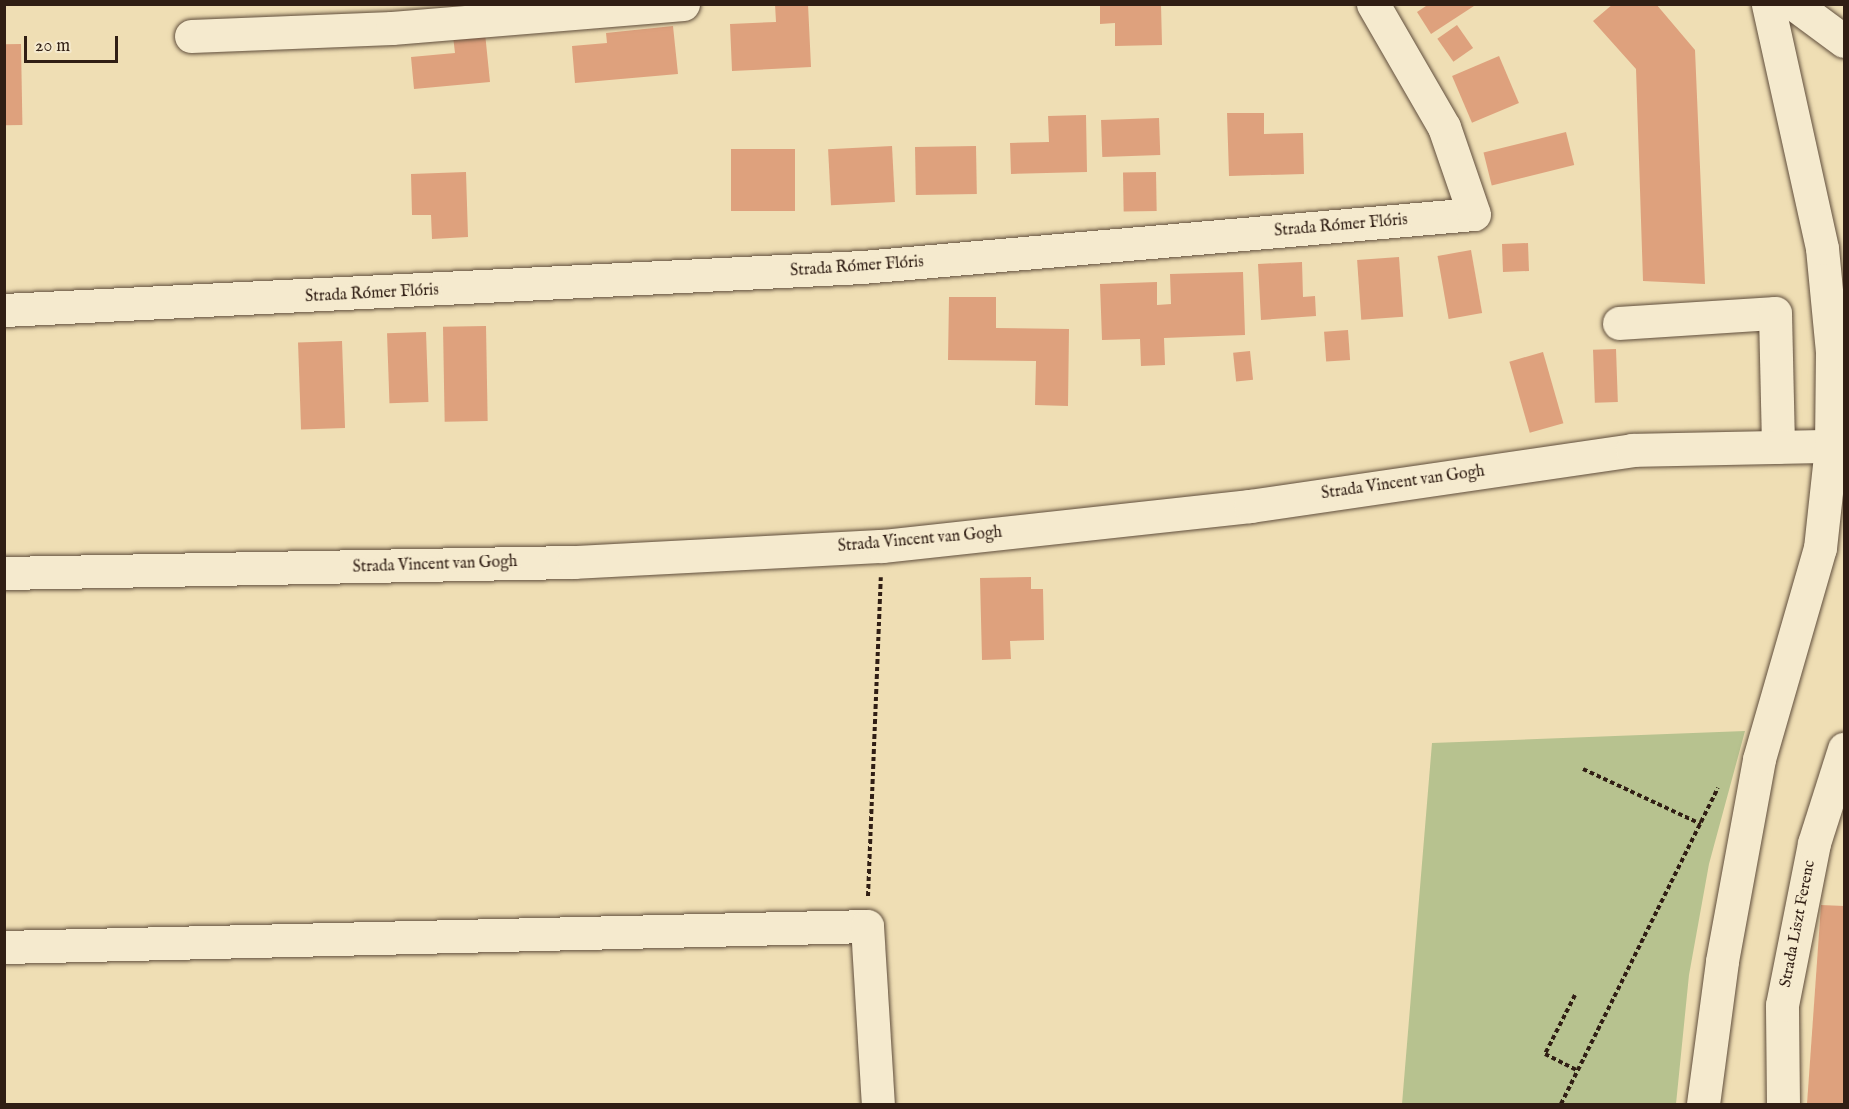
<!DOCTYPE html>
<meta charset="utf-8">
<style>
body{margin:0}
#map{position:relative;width:1849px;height:1109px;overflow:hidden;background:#efdeb4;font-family:"IM FELL English",serif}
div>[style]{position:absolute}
.green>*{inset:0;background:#b7c28f}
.building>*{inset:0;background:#dea17d;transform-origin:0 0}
.path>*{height:4px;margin-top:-2px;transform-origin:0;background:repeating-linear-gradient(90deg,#301e14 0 4.5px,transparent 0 7.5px)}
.roads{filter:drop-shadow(0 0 2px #604e3c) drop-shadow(0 0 2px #604e3c)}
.minor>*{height:33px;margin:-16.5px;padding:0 16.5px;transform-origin:16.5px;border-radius:16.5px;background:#f5eace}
span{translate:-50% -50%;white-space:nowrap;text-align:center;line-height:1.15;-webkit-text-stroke:6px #f5eace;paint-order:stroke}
.street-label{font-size:16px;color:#301e14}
.frame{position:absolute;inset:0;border:6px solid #301e14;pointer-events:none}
.scale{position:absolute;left:24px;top:36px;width:94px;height:27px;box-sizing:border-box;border:3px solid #301e14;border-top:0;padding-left:8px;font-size:18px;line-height:21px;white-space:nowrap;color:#301e14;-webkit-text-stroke:4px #f5eace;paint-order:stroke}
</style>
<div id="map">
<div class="green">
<div style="clip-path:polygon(1745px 731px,1709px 864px,1689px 975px,1676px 1104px,1402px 1104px,1432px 743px)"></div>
</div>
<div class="building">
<div style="clip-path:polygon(775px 4px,808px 4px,811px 67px,732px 71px,730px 24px,776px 22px)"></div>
<div style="clip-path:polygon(1100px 4px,1161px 4px,1162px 45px,1115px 46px,1115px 23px,1100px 24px)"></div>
<div style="clip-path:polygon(1429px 4px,1477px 4px,1431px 34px,1417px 12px)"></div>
<div style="clip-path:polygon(1613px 4px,1656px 4px,1695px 50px,1705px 284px,1643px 281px,1636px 69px,1593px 21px)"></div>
<div style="left:1457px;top:25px;width:28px;height:24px;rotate:55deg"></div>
<div style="clip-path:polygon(673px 26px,678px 74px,575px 83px,572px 46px,607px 43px,606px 33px)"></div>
<div style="clip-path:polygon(485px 33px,490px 82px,414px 89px,411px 57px,455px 53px,453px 36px)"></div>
<div style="left:21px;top:44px;width:81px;height:17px;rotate:89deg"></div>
<div style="left:1499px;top:56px;width:51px;height:51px;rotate:67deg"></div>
<div style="clip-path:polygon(1227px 113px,1264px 113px,1264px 134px,1303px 133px,1304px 174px,1229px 176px)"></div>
<div style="clip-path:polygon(1086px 115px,1087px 172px,1011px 174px,1010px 143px,1049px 142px,1048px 116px)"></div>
<div style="left:1159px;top:118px;width:37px;height:58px;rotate:88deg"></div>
<div style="left:1566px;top:132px;width:34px;height:85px;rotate:76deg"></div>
<div style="left:892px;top:146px;width:56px;height:64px;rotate:87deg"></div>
<div style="left:976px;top:146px;width:48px;height:61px;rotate:89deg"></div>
<div style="left:731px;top:149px;width:64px;height:62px"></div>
<div style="clip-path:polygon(466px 172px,468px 237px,432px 239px,431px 215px,412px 215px,411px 174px)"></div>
<div style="left:1156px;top:172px;width:39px;height:33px;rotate:89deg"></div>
<div style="left:1528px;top:243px;width:28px;height:26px;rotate:88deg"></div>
<div style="left:1471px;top:250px;width:64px;height:34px;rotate:80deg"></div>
<div style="left:1399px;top:257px;width:60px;height:42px;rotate:86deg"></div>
<div style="clip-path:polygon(1302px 262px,1303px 297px,1315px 296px,1316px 316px,1261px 320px,1258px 264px)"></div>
<div style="clip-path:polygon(1243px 272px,1245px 335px,1164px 338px,1165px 365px,1141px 366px,1140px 339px,1102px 340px,1100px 284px,1157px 282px,1157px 305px,1171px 304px,1170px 274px)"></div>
<div style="clip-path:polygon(949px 297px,996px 297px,996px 328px,1069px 329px,1068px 406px,1035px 405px,1036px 361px,948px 360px)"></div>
<div style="left:486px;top:326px;width:95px;height:43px;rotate:89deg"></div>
<div style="left:1348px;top:330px;width:30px;height:24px;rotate:86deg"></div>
<div style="left:426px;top:332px;width:70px;height:39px;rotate:88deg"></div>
<div style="left:342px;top:341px;width:87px;height:44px;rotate:88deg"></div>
<div style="left:1616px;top:349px;width:53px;height:23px;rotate:88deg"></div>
<div style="left:1250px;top:351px;width:29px;height:17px;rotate:84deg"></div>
<div style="left:1543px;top:352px;width:74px;height:35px;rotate:74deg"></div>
<div style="clip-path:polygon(1031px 577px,1031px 589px,1043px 589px,1044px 640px,1010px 641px,1011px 659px,982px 660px,980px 578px)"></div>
<div style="clip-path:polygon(1821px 905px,1844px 906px,1844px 1104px,1807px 1104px)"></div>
</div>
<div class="path">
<div style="left:1583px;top:769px;width:130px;rotate:25deg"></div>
<div style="left:868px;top:896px;width:319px;rotate:-87.7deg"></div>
<div style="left:1575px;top:995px;width:66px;rotate:117deg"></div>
<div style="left:1545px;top:1054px;width:37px;rotate:27deg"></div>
<div style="left:1561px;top:1104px;width:353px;rotate:-63.6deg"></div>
</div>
<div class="roads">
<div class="minor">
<div style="left:1794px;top:4px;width:62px;rotate:36.5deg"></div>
<div style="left:191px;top:36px;width:201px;rotate:-2.3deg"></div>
<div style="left:392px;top:28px;width:292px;rotate:-4.7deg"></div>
<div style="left:4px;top:310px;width:859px;rotate:-2.87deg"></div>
<div style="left:862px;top:267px;width:614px;rotate:-4.95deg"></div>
<div style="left:1474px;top:214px;width:92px;rotate:-109deg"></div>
<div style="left:1444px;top:127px;width:142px;rotate:-120deg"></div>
<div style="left:1619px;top:323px;width:156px;rotate:-3.7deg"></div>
<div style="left:1775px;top:313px;width:134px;rotate:88.7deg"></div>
<div style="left:4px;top:573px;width:570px;rotate:-1.11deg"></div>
<div style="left:574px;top:562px;width:308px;rotate:-3deg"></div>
<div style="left:882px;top:546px;width:370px;rotate:-6.2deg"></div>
<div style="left:1250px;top:506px;width:386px;rotate:-8.3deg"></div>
<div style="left:1632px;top:450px;width:199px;rotate:-1.2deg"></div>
<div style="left:4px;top:947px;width:863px;rotate:-1.39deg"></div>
<div style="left:867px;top:926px;width:178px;rotate:86.5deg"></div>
<div style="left:1703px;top:1104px;width:144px;rotate:-82.4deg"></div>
<div style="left:1722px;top:961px;width:205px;rotate:-79.6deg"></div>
<div style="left:1759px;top:759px;width:220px;rotate:-73.9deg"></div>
<div style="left:1820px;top:548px;width:103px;rotate:-83.8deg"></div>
<div style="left:1831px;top:446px;width:94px;rotate:-89.4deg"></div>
<div style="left:1832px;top:352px;width:104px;rotate:-95.5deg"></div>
<div style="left:1822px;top:248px;width:250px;rotate:-102.5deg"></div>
<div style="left:1783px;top:1104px;width:99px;rotate:-90.6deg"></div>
<div style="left:1782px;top:1005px;width:165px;rotate:-78.8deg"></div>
<div style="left:1814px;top:843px;width:99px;rotate:-72.3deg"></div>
</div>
</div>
<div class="street-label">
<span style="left:1341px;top:226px;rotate:-5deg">Strada Rómer Flóris</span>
<span style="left:857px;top:267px;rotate:-4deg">Strada Rómer Flóris</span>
<span style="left:372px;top:294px;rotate:-3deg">Strada Rómer Flóris</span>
<span style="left:1403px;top:483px;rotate:-8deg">Strada Vincent van Gogh</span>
<span style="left:920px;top:540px;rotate:-5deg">Strada Vincent van Gogh</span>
<span style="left:435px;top:565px;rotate:-2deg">Strada Vincent van Gogh</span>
<span style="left:1798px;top:924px;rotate:-79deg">Strada Liszt Ferenc</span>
</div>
<div class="frame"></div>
<div class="scale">20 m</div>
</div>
